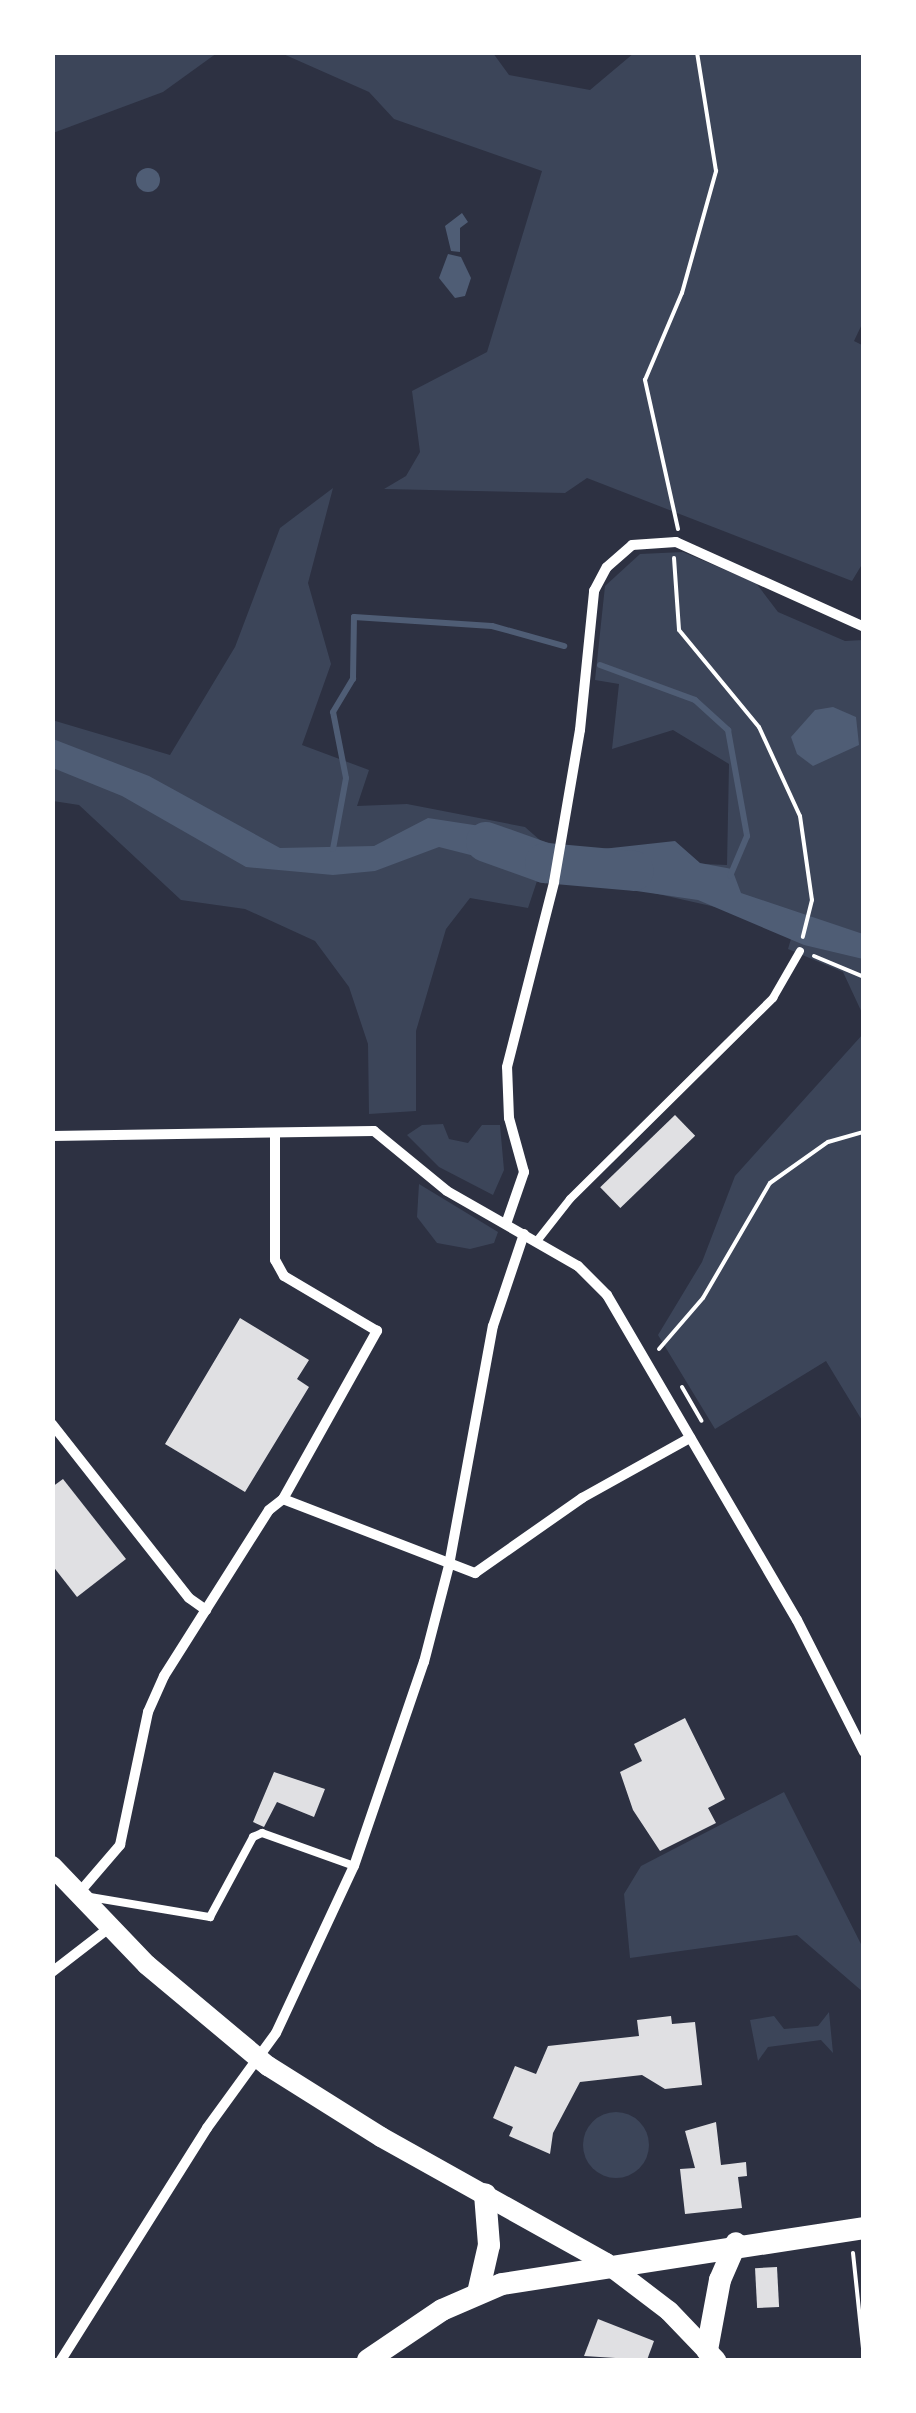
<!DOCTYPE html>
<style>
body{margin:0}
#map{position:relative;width:916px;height:2413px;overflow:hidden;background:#2d3142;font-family:"Noto Serif",serif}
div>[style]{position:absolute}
.green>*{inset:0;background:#3c4559}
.round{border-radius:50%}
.water>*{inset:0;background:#4f5d75}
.stream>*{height:6px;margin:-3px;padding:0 3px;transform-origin:3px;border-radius:3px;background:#4f5d75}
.river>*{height:40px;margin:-20px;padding:0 20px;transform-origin:20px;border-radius:20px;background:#4f5d75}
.building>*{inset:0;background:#e0e0e3;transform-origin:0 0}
.path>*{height:4px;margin:-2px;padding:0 2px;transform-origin:2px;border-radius:2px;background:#fff}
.service>*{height:8px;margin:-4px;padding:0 4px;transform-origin:4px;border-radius:4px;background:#fff}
.minor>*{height:10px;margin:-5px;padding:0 5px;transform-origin:5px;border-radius:5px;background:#fff}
.secondary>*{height:20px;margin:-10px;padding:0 10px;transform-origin:10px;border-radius:10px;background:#fff}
.primary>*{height:22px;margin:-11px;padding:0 11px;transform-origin:11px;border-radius:11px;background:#fff}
span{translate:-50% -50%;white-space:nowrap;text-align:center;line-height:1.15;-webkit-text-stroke:9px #fff;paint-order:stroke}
.frame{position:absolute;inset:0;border:55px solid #fff;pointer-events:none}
</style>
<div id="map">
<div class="green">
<div style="clip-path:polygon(53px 52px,217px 52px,217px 53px,163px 92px,53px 133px)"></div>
<div style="clip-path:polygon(281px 53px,493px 53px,509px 75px,590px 90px,634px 53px,863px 53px,864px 320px,854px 341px,864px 346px,864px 561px,852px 581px,587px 478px,565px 493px,384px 489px,406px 476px,420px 452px,412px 391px,487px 352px,542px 171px,394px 119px,369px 92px)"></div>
<div style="clip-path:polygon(333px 488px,308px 583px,331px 664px,302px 745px,369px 770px,357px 806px,407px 804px,525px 827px,541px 841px,635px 861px,727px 865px,729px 764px,673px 730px,612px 749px,619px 684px,595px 680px,605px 586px,640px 554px,683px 552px,756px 583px,778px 612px,845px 641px,863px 640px,863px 1015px,843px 972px,788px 949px,795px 925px,605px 882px,537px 881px,528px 908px,470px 898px,446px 929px,416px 1031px,416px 1111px,369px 1114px,368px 1044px,349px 987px,315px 941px,245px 909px,181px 900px,79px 805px,53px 801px,52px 720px,170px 755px,235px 647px,280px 528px)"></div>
<div style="clip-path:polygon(863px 1034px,863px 1422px,826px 1361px,715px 1429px,658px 1335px,702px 1262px,735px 1176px)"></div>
<div style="clip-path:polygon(443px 1124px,449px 1139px,468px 1143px,482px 1125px,500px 1125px,504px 1170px,493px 1195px,439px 1167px,407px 1135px,422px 1125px)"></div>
<div style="clip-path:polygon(419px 1184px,498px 1232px,494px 1243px,470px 1249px,437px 1243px,417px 1217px)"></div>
<div style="clip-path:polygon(784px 1792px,863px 1948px,863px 1992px,797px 1935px,630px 1958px,624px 1894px,641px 1866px)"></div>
<div style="clip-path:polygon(829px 2012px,833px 2053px,821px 2040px,768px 2047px,758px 2061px,750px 2020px,774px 2016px,784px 2029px,818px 2026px)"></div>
<div class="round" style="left:583px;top:2112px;width:66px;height:66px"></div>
</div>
<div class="water">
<div class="round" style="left:136px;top:168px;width:24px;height:24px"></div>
<div style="clip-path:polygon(462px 213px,468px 222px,460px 228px,460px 252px,451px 251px,445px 226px)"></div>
<div style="clip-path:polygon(448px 254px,461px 257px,471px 278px,465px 296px,455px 298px,439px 278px)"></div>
<div style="clip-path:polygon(833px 707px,856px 717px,859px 745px,813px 766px,797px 754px,791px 737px,815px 710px)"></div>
<div style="clip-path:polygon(53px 739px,149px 776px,280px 848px,374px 846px,428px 818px,487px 827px,540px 846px,537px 872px,439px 847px,375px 871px,333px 875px,246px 867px,122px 796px,53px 768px)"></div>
<div style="clip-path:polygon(675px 841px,700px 863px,732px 869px,741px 893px,863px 934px,863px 959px,804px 945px,698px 900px,582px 883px,584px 851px)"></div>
</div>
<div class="stream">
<div style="left:600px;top:665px;width:101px;rotate:20.2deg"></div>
<div style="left:695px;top:700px;width:45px;rotate:42.3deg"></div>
<div style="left:728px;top:730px;width:108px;rotate:79.8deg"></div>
<div style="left:747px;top:836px;width:43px;rotate:113deg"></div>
<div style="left:333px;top:849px;width:72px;rotate:-79.6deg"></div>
<div style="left:346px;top:778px;width:67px;rotate:-101.1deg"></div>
<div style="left:333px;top:712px;width:39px;rotate:-59deg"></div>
<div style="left:353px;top:679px;width:62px;rotate:-89.1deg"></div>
<div style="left:354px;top:617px;width:138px;rotate:3.7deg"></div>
<div style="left:492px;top:626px;width:75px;rotate:15.5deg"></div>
</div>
<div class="river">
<div style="left:486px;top:842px;width:63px;rotate:19.6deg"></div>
<div style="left:545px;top:863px;width:89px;rotate:5.1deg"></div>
</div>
<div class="building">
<div style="left:675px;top:1115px;width:29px;height:104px;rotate:46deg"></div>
<div style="clip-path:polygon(240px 1318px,309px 1360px,297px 1379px,309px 1387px,245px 1492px,165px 1444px)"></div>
<div style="clip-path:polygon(63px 1479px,126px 1559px,77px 1597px,52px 1565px,52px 1487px)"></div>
<div style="clip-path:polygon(685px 1718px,725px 1799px,708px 1808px,716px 1823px,660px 1851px,633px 1810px,620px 1772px,642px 1761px,634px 1744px)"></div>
<div style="clip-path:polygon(274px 1772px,325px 1789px,314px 1817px,277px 1802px,264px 1827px,253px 1822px)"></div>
<div style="clip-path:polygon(671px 2016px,672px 2024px,695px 2022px,702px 2085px,665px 2089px,642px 2075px,580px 2082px,553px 2133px,550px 2154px,509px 2136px,513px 2127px,493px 2118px,515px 2066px,536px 2074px,548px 2046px,639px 2036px,637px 2020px)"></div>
<div style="clip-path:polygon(716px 2122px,721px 2165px,746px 2162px,747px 2176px,738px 2177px,742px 2208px,685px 2214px,680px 2169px,695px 2168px,685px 2131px)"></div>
<div style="left:777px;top:2267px;width:40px;height:22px;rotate:87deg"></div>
<div style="clip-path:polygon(598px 2319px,654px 2341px,647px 2360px,584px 2356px)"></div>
</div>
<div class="path">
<div style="left:678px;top:529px;width:153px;rotate:-102.5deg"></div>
<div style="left:645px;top:380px;width:95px;rotate:-67deg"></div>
<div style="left:682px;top:293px;width:127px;rotate:-74.4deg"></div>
<div style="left:716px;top:171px;width:121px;rotate:-99.1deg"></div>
<div style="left:674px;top:558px;width:72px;rotate:86deg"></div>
<div style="left:679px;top:630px;width:126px;rotate:50.5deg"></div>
<div style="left:759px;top:727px;width:98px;rotate:65.3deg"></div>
<div style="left:800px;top:816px;width:85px;rotate:81.9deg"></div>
<div style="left:812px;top:900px;width:38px;rotate:104deg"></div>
<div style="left:814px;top:956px;width:54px;rotate:22.8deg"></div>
<div style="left:659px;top:1349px;width:67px;rotate:-49.2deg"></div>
<div style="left:703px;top:1298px;width:133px;rotate:-59.8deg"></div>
<div style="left:770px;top:1183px;width:71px;rotate:-35.3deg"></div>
<div style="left:828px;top:1142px;width:37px;rotate:-16deg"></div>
<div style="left:682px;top:1387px;width:39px;rotate:60deg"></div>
<div style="left:853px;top:2253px;width:106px;rotate:84deg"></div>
</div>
<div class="service">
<div style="left:537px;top:1241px;width:53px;rotate:-51.8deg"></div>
<div style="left:570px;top:1199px;width:286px;rotate:-44.7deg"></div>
<div style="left:773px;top:998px;width:54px;rotate:-60.1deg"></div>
<div style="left:90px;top:1897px;width:122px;rotate:9.5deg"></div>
<div style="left:210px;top:1917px;width:91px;rotate:-61.7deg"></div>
<div style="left:253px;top:1837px;width:10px;rotate:-24deg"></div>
<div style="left:262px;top:1833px;width:98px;rotate:19.7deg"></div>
</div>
<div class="minor">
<div style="left:52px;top:1136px;width:322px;rotate:-0.9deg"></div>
<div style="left:374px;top:1131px;width:94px;rotate:39.4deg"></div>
<div style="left:447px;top:1191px;width:151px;rotate:29.8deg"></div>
<div style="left:578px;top:1266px;width:41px;rotate:45deg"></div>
<div style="left:607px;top:1295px;width:376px;rotate:59.7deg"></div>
<div style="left:797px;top:1620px;width:148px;rotate:63.1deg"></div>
<div style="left:506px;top:1224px;width:55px;rotate:-70.9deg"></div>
<div style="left:524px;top:1172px;width:56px;rotate:-105.5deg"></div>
<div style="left:509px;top:1118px;width:51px;rotate:-92.2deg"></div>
<div style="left:507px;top:1067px;width:191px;rotate:-75.7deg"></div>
<div style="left:554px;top:882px;width:154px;rotate:-80.3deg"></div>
<div style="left:580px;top:730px;width:140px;rotate:-84.2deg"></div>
<div style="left:594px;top:591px;width:27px;rotate:-62deg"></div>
<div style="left:607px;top:567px;width:33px;rotate:-41deg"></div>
<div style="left:632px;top:545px;width:44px;rotate:-3.9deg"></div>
<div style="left:676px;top:542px;width:206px;rotate:24.3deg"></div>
<div style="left:52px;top:1424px;width:221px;rotate:51.8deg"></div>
<div style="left:189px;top:1598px;width:21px;rotate:35deg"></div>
<div style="left:283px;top:1499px;width:206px;rotate:21.1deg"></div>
<div style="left:475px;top:1573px;width:131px;rotate:-35deg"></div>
<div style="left:582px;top:1498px;width:124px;rotate:-29.1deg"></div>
<div style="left:78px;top:1894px;width:65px;rotate:-49.4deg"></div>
<div style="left:120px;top:1845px;width:136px;rotate:-78.1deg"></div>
<div style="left:148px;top:1712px;width:39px;rotate:-66deg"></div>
<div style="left:164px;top:1676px;width:196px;rotate:-57.7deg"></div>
<div style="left:269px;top:1510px;width:18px;rotate:-38deg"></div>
<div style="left:283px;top:1499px;width:193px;rotate:-60.8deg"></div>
<div style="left:377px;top:1331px;width:108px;rotate:-149.4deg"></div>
<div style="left:284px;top:1276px;width:18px;rotate:-119deg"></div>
<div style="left:275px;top:1260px;width:126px;rotate:-90deg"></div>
<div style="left:52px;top:1972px;width:72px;rotate:-37.7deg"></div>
<div style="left:61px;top:2360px;width:274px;rotate:-57.8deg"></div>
<div style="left:207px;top:2128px;width:117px;rotate:-54deg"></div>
<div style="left:276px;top:2033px;width:184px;rotate:-65deg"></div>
<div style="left:354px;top:1866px;width:216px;rotate:-71.1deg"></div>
<div style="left:424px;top:1662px;width:100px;rotate:-75.5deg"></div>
<div style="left:449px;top:1565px;width:243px;rotate:-79.6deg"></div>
<div style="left:493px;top:1326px;width:97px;rotate:-71.4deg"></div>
</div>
<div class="secondary">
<div style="left:52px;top:1866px;width:137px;rotate:46.2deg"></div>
<div style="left:147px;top:1965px;width:158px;rotate:39.9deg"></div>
<div style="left:268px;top:2066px;width:133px;rotate:32.1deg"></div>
<div style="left:381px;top:2137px;width:258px;rotate:29.2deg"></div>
<div style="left:606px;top:2263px;width:79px;rotate:37.3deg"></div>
<div style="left:669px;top:2311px;width:68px;rotate:46.2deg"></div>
</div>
<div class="primary">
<div style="left:478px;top:2293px;width:49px;rotate:-77.1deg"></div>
<div style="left:489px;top:2245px;width:51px;rotate:-94.5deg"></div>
<div style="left:707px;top:2350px;width:71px;rotate:-79.5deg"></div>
<div style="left:720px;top:2280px;width:40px;rotate:-66.6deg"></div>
<div style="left:368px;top:2360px;width:89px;rotate:-34deg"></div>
<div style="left:442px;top:2310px;width:65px;rotate:-23.4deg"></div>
<div style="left:502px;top:2284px;width:366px;rotate:-8.8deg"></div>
</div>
<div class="frame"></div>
</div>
